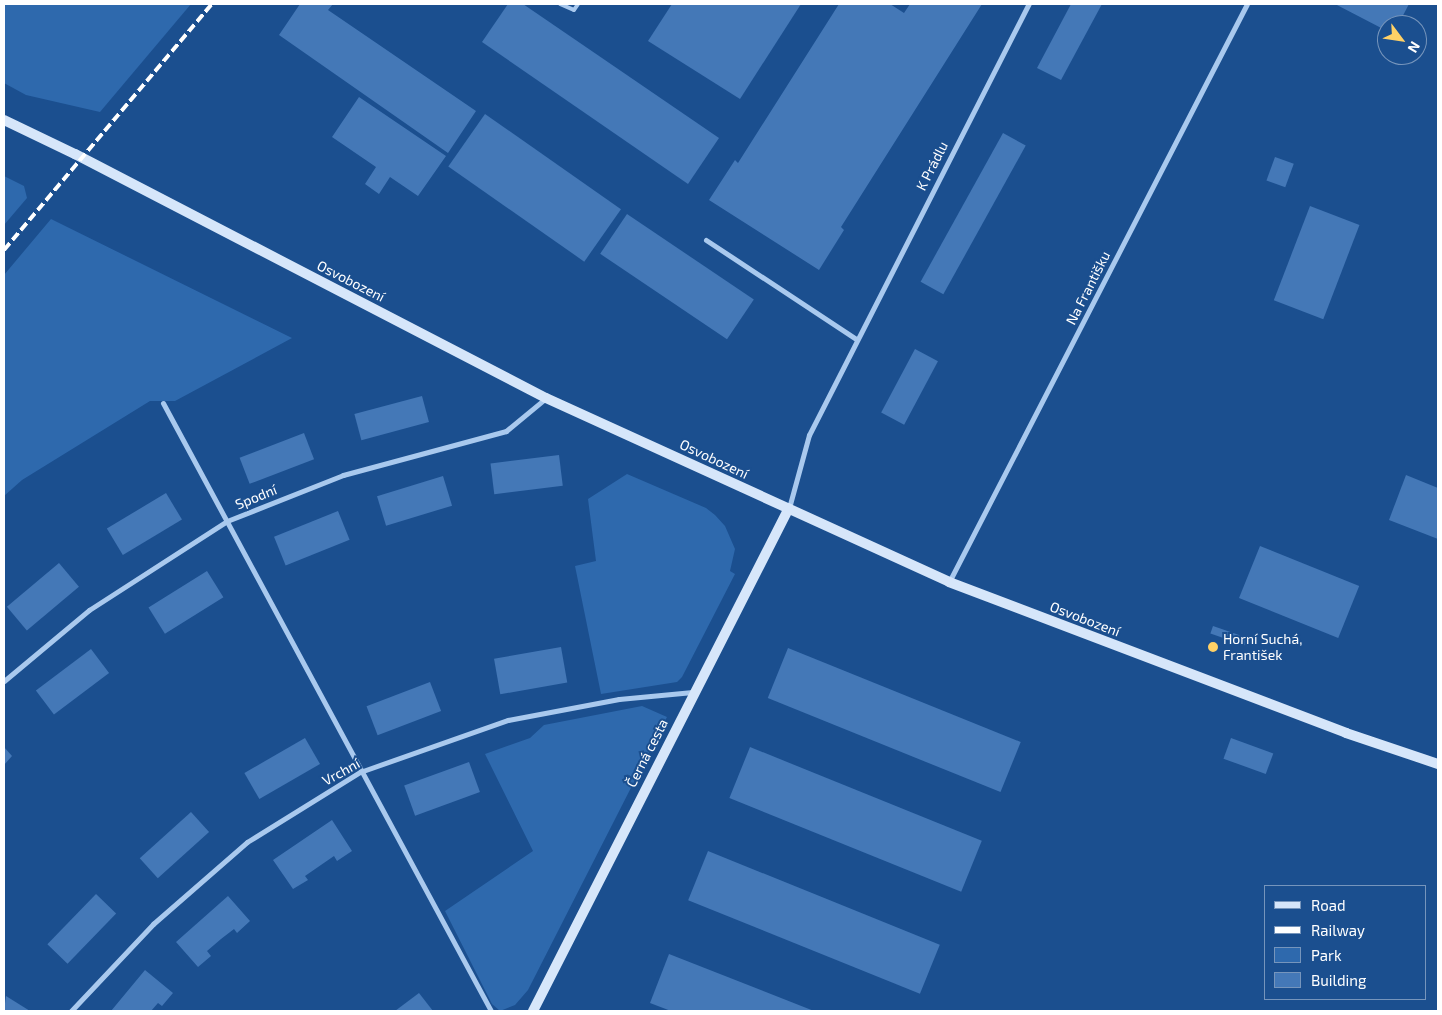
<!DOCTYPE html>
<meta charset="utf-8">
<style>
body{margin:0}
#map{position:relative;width:1442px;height:1015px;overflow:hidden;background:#1b4f8f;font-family:"Exo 2",sans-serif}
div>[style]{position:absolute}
.green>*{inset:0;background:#2e69ad}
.building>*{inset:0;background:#4478b7;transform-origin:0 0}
.lane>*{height:4px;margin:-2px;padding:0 2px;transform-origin:2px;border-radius:2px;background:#a9c9ee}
.street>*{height:5px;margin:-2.5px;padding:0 2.5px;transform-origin:2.5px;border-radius:2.5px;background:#a9c9ee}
.secondary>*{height:10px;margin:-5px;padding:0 5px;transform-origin:5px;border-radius:5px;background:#d6e6fa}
.rail>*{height:4px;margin-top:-2px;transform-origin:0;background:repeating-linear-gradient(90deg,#fff 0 9px,transparent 0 13px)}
.dots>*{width:14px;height:14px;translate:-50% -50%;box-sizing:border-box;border:2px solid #1b4f8f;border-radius:50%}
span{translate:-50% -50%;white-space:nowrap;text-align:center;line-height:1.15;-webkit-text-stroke:4px #1b4f8f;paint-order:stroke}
.street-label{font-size:14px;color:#fff}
.poi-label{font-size:14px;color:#fff}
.left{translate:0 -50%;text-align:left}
.frame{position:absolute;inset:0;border:5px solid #fff;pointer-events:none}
.legend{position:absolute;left:1264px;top:885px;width:162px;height:115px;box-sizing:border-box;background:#1b4f8f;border:1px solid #7695bc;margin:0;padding:6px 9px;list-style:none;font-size:15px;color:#fff}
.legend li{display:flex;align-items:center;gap:10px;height:25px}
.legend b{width:25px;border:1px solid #7695bc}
.north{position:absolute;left:1377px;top:15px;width:50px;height:50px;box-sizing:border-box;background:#1b4f8f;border:1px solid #7695bc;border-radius:50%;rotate:121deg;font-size:14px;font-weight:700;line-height:20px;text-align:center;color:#fff}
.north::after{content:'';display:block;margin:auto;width:18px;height:22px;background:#ffd166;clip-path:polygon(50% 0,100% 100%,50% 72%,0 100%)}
</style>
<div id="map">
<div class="green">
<div style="clip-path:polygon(4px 4px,191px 4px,100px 112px,26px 95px,4px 83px)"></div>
<div style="clip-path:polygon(4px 176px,24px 186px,27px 198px,4px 225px)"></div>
<div style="clip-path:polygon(51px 219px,292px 338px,175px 401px,150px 401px,22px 480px,4px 496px,4px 275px)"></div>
<div style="clip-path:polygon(627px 474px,706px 508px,715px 515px,725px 526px,735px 549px,730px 571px,735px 574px,682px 677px,677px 682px,601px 694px,575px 566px,596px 561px,588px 499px)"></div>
<div style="clip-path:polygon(642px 706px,667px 717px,528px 990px,515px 1005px,500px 1011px,492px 1004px,445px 911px,533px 851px,485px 754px,530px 738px,544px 725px)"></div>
</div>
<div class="building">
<div style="clip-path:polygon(300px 4px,333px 4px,328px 10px,476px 111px,448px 153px,279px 35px)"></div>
<div style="clip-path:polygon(508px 4px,523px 4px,719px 138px,688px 184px,482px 42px)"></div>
<div style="clip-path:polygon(672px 4px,801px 4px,740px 99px,648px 41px)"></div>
<div style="clip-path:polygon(839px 4px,890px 4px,904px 13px,910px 4px,982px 4px,841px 227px,844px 230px,819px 270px,709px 200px,735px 160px,738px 163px)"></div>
<div style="clip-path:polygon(1071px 4px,1102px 4px,1061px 80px,1037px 68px)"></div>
<div style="clip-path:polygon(1335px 4px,1409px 4px,1398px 25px,1387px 25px,1387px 31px)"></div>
<div style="clip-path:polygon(359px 97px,446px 156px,418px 196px,390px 177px,379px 194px,365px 184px,376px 167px,332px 137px)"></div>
<div style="left:485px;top:114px;width:166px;height:64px;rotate:35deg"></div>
<div style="left:1003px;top:133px;width:26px;height:170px;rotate:29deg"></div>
<div style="left:1275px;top:157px;width:20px;height:25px;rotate:20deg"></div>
<div style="left:1310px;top:206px;width:53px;height:101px;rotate:21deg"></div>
<div style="left:627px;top:214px;width:153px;height:48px;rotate:34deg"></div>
<div style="left:915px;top:349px;width:26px;height:72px;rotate:28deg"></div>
<div style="left:422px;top:396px;width:27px;height:70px;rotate:75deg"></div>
<div style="left:304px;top:433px;width:28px;height:69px;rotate:69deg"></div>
<div style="left:559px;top:455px;width:31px;height:69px;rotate:83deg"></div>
<div style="clip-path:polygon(1406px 475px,1438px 488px,1438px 539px,1389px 520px)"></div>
<div style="left:443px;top:476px;width:31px;height:69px;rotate:73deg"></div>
<div style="left:166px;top:493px;width:31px;height:69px;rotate:59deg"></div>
<div style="left:338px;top:511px;width:31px;height:69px;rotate:68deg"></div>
<div style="left:1260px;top:546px;width:107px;height:56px;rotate:22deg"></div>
<div style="left:59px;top:563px;width:31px;height:68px;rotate:50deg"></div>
<div style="left:207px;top:571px;width:31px;height:69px;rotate:58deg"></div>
<div style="left:1213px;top:626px;width:39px;height:8px;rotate:19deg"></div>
<div style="left:561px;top:647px;width:36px;height:68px;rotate:80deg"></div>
<div style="left:788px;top:648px;width:251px;height:54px;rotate:22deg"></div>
<div style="left:91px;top:649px;width:30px;height:69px;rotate:53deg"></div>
<div style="left:430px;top:682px;width:31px;height:68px;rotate:69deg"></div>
<div style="left:305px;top:738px;width:30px;height:70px;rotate:60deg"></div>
<div style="left:1231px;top:738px;width:45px;height:22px;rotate:20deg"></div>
<div style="clip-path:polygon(4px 747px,12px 756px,4px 765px)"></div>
<div style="left:750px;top:747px;width:250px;height:55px;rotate:22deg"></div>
<div style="left:469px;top:762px;width:32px;height:69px;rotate:70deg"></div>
<div style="left:191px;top:812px;width:27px;height:69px;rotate:48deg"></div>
<div style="clip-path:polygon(332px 820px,352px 851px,337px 861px,334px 856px,305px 876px,308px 880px,293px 889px,273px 860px)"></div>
<div style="left:708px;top:851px;width:250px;height:53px;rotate:22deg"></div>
<div style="left:96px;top:894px;width:28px;height:70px;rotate:44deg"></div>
<div style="clip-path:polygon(228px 896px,250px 921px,237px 933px,234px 929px,221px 939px,207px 951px,211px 956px,198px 967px,176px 942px)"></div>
<div style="clip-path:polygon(669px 954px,814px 1011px,671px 1011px,650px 1003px)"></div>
<div style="clip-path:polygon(145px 970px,173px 993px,162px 1006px,158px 1003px,151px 1011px,111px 1011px)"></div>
<div style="clip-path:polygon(419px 993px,433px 1011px,395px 1011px)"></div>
<div style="clip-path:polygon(6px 996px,30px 1011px,4px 1011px)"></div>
</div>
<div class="lane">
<div style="left:560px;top:4px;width:15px;rotate:23deg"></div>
<div style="left:574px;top:10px;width:7px;rotate:-56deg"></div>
</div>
<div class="street">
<div style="left:706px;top:240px;width:180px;rotate:33.4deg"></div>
<div style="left:163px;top:403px;width:691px;rotate:61.65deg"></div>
<div style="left:789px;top:508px;width:76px;rotate:-74.7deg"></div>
<div style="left:809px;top:435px;width:484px;rotate:-63deg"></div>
<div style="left:949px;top:582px;width:650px;rotate:-62.73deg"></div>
<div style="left:4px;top:681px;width:111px;rotate:-39.9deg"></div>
<div style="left:89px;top:610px;width:164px;rotate:-32.8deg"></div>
<div style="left:227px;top:521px;width:125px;rotate:-21.6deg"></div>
<div style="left:343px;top:475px;width:169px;rotate:-15.1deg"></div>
<div style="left:506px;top:431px;width:52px;rotate:-39.5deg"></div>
<div style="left:71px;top:1011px;width:120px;rotate:-46.7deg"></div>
<div style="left:153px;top:924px;width:125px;rotate:-41.1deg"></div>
<div style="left:247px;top:842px;width:133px;rotate:-31.8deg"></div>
<div style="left:360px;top:772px;width:157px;rotate:-19.4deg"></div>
<div style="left:508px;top:720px;width:113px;rotate:-10.7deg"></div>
<div style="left:619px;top:699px;width:74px;rotate:-5.4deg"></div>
</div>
<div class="secondary">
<div style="left:4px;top:120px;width:79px;rotate:25.6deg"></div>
<div style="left:75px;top:154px;width:530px;rotate:27.39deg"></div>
<div style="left:546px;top:398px;width:443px;rotate:24.5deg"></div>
<div style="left:949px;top:582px;width:425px;rotate:20.8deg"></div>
<div style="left:1346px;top:733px;width:97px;rotate:18.6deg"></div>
<div style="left:533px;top:1011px;width:564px;rotate:-63.03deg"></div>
</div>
<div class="rail">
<div style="left:4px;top:250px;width:322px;rotate:-49.8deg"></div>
</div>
<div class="dots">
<div style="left:1213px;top:647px;background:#ffd166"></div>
</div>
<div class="street-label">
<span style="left:932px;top:166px;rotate:-63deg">K Prádlu</span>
<span style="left:351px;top:281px;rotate:27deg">Osvobození</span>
<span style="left:1088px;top:288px;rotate:-63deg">Na Františku</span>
<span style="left:714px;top:459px;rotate:25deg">Osvobození</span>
<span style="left:256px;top:497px;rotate:-22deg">Spodní</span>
<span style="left:1085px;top:619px;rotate:21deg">Osvobození</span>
<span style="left:647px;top:753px;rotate:-63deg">Černá cesta</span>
<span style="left:341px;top:772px;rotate:-29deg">Vrchní</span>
</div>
<div class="poi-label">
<span class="left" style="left:1223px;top:647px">Horní Suchá,<br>František</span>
</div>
<div class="frame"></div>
<ul class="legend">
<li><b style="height:6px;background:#d6e6fa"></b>Road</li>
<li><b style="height:6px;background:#fff"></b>Railway</li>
<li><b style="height:14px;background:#2e69ad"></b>Park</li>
<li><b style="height:14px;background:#4478b7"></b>Building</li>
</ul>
<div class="north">N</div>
</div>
